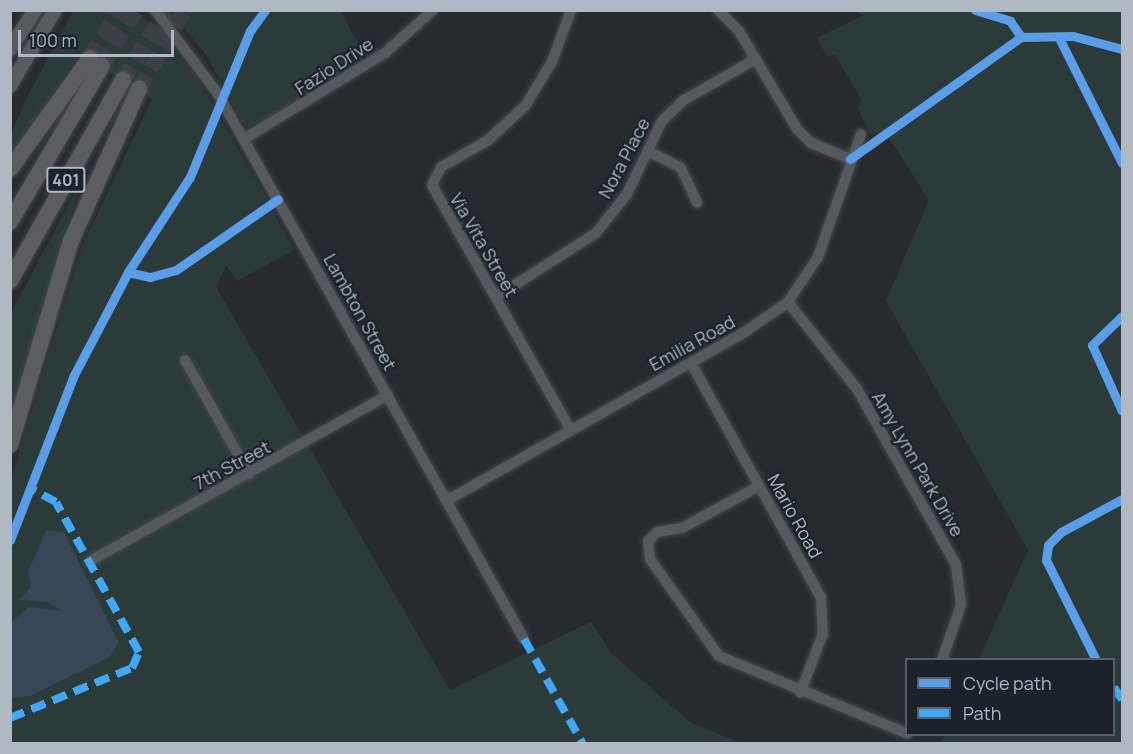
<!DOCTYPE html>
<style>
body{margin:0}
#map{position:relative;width:1133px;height:754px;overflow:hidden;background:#272b30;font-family:Manrope,sans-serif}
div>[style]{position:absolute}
.green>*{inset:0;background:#2a3b3a}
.water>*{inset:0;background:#384658}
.highway-tunnel>*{height:16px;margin-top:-8px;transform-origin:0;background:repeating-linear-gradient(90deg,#3c4046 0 16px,transparent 0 24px)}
.roads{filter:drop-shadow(0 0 2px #44474b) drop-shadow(0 0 2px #44474b)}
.minor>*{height:10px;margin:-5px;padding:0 5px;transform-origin:5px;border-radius:5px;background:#565a5f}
.major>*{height:14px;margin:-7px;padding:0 7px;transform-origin:7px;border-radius:7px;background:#585c61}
.highway>*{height:16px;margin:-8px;padding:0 8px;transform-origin:8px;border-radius:8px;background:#5b5d60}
.quiet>*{height:8px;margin-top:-4px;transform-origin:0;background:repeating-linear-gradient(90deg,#3fa9f5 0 15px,transparent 0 23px)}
.cycleway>*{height:9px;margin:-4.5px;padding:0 4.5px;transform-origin:4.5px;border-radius:4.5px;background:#5a9eea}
span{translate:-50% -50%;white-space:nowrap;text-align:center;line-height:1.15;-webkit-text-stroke:4.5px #1b222a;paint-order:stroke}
.shield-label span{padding:2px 4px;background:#1b222a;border:2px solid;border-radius:4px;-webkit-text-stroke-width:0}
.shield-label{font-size:16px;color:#b0b8c2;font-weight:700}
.street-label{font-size:18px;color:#b0b8c2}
.frame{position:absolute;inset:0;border:12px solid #b0b8c2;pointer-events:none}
.legend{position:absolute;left:905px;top:658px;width:210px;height:78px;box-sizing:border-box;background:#1b222a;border:2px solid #575e67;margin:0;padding:8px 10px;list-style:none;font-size:18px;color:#b0b8c2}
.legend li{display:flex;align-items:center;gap:12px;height:30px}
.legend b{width:30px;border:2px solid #575e67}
.scale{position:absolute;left:18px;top:30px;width:156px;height:27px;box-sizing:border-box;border:3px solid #b0b8c2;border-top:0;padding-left:8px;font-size:18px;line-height:21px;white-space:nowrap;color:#b0b8c2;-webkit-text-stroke:4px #1b222a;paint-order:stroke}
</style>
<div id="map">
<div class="green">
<div style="clip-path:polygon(73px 11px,135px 11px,153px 24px,197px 78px,267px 199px,294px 250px,237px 281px,226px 266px,216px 287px,450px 690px,591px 622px,611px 653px,691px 723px,742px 743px,11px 743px,11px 480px,82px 246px,152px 99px,80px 53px,11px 155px,11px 135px,24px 103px)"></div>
<div style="clip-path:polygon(170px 11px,341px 11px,366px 59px,256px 133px,243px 123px,207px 56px)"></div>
<div style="clip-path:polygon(857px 11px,1122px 11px,1122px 743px,941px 743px,945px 735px,1114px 734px,1114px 660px,979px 659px,1028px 550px,886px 301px,929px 200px,890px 139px,870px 134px,858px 108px,862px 100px,835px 55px,827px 56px,817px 38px,862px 16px)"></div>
<div style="clip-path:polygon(84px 175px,54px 262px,11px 413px,11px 313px)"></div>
</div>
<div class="water">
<div style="clip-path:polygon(46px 530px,64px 532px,119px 643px,110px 657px,30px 696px,11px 698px,11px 623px,28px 607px,62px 611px,47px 602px,19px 600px,31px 586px,28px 572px)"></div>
</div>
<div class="highway-tunnel">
<div style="left:90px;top:58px;width:57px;rotate:-58deg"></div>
<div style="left:102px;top:66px;width:66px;rotate:-58.7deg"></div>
<div style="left:123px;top:80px;width:82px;rotate:-58.4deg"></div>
<div style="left:139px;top:89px;width:91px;rotate:-60.3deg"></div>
</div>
<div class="roads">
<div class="minor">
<div style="left:155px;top:10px;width:105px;rotate:53.1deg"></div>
<div style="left:218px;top:94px;width:625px;rotate:60.69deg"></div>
<div style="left:718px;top:10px;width:30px;rotate:45deg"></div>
<div style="left:739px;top:31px;width:114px;rotate:59.4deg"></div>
<div style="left:797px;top:129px;width:20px;rotate:45deg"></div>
<div style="left:811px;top:143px;width:42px;rotate:22.3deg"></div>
<div style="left:244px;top:139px;width:165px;rotate:-31.4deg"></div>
<div style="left:385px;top:53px;width:64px;rotate:-41.9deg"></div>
<div style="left:648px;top:151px;width:37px;rotate:27deg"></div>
<div style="left:681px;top:168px;width:38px;rotate:65deg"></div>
<div style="left:496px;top:297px;width:119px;rotate:-32.6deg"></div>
<div style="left:596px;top:233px;width:50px;rotate:-51.5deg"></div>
<div style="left:627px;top:194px;width:81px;rotate:-64.4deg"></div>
<div style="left:662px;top:121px;width:30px;rotate:-44deg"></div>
<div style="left:684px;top:100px;width:83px;rotate:-29.7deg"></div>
<div style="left:788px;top:302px;width:111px;rotate:51.6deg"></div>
<div style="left:857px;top:389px;width:202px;rotate:60.6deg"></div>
<div style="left:956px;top:565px;width:40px;rotate:82.9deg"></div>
<div style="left:961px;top:605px;width:58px;rotate:109.1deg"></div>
<div style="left:185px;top:360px;width:131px;rotate:60.7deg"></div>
<div style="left:691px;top:363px;width:269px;rotate:61deg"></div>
<div style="left:821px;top:598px;width:36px;rotate:87deg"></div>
<div style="left:823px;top:634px;width:63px;rotate:111.3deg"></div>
<div style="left:570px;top:429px;width:280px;rotate:-119.5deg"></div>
<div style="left:432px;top:185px;width:20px;rotate:-63deg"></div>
<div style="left:441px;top:167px;width:53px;rotate:-29.5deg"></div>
<div style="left:487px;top:141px;width:52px;rotate:-42.6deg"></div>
<div style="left:525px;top:106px;width:52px;rotate:-58.5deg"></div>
<div style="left:552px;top:62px;width:55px;rotate:-69.9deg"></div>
<div style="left:759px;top:486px;width:88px;rotate:151.4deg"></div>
<div style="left:682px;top:528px;width:25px;rotate:171deg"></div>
<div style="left:657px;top:532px;width:13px;rotate:135deg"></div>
<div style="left:648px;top:541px;width:18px;rotate:84deg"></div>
<div style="left:650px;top:559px;width:119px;rotate:54.6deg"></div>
<div style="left:719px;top:656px;width:204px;rotate:22.4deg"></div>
<div style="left:448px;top:500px;width:341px;rotate:-29.5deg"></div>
<div style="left:745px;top:332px;width:52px;rotate:-34.9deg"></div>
<div style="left:788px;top:302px;width:54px;rotate:-56.3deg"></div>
<div style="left:818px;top:257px;width:130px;rotate:-70.7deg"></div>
<div style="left:90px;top:561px;width:341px;rotate:-29.1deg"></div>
</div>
<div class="major">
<div style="left:10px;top:49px;width:46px;rotate:-57.3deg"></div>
<div style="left:10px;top:86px;width:88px;rotate:-59.4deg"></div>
</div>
<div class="highway">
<div style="left:10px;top:169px;width:137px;rotate:-54.2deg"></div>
<div style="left:10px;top:222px;width:181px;rotate:-59.5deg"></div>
<div style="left:10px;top:281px;width:231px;rotate:-60.7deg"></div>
<div style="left:10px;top:445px;width:213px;rotate:-73.4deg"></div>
<div style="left:71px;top:241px;width:167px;rotate:-65.9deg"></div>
</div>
</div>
<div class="quiet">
<div style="left:524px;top:639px;width:120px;rotate:60.7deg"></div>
<div style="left:1114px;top:687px;width:15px;rotate:58deg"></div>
<div style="left:10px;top:718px;width:132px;rotate:-22.3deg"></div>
<div style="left:132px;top:668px;width:17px;rotate:-66deg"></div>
<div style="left:139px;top:652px;width:171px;rotate:-119deg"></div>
<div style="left:56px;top:502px;width:30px;rotate:-152deg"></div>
</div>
<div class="cycleway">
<div style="left:975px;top:10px;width:37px;rotate:17deg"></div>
<div style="left:1010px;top:21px;width:19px;rotate:55deg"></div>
<div style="left:1021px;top:37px;width:52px;rotate:-1.1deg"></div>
<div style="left:1073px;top:36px;width:51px;rotate:14.9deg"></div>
<div style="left:1059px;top:38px;width:140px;rotate:63.3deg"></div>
<div style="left:850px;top:159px;width:210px;rotate:-35.5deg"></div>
<div style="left:128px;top:272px;width:23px;rotate:13deg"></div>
<div style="left:150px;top:277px;width:27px;rotate:-15deg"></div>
<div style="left:176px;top:270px;width:124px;rotate:-34.8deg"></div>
<div style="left:1122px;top:316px;width:42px;rotate:136deg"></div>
<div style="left:1092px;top:345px;width:72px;rotate:65.6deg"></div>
<div style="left:10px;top:540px;width:177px;rotate:-68.8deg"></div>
<div style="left:74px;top:375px;width:116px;rotate:-62.3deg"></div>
<div style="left:128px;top:272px;width:113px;rotate:-56.9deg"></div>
<div style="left:190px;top:177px;width:158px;rotate:-67.7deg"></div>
<div style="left:250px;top:31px;width:26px;rotate:-54deg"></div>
<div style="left:1096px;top:660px;width:112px;rotate:-116.6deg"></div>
<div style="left:1046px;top:560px;width:15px;rotate:-82deg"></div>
<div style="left:1048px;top:545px;width:18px;rotate:-45deg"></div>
<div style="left:1061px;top:532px;width:69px;rotate:-28.4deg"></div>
</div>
<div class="shield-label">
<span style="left:66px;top:180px">401</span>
</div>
<div class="street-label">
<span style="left:334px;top:66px;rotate:-33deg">Fazio Drive</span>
<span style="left:624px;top:158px;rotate:-62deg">Nora Place</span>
<span style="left:484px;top:245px;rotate:60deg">Via Vita Street</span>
<span style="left:360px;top:312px;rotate:61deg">Lambton Street</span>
<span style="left:692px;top:343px;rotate:-29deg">Emilia Road</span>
<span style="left:918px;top:464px;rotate:60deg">Amy Lynn Park Drive</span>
<span style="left:232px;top:465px;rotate:-28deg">7th Street</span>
<span style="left:795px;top:516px;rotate:61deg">Mario Road</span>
</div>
<div class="frame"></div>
<ul class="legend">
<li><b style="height:8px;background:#5a9eea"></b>Cycle path</li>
<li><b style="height:8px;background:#3fa9f5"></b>Path</li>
</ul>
<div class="scale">100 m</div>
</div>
